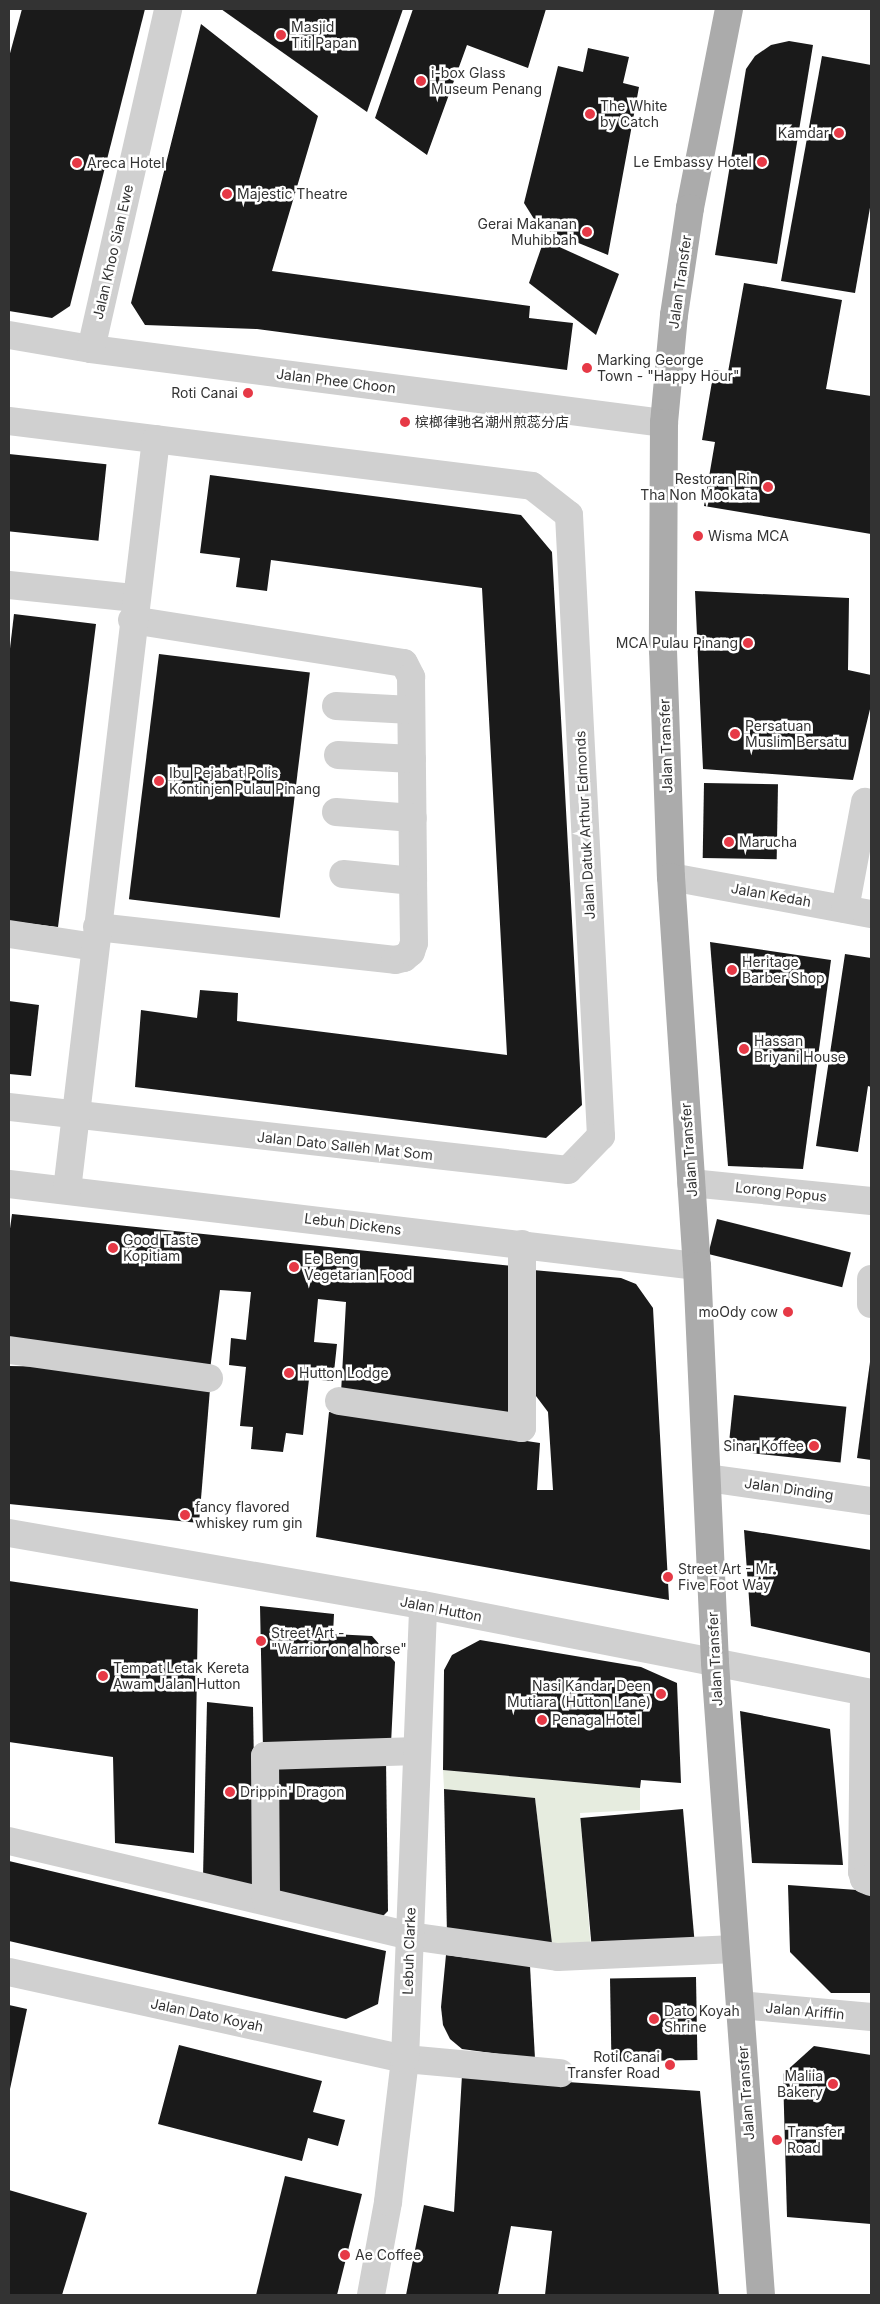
<!DOCTYPE html>
<meta charset="utf-8">
<style>
body{margin:0}
#map{position:relative;width:880px;height:2304px;overflow:hidden;background:#fff;font-family:Inter,"Noto Sans SC",sans-serif}
div>[style]{position:absolute}
.green>*{inset:0;background:#e6ecdf}
.building>*{inset:0;background:#1a1a1a;transform-origin:0 0}
.minor>*{height:28px;margin:-14px;padding:0 14px;transform-origin:14px;border-radius:14px;background:#d0d0d0}
.major>*{height:28px;margin:-14px;padding:0 14px;transform-origin:14px;border-radius:14px;background:#ababab}
.dots>*{width:14px;height:14px;translate:-50% -50%;box-sizing:border-box;border:2px solid #fff;border-radius:50%}
span{translate:-50% -50%;white-space:nowrap;text-align:center;line-height:1.15;-webkit-text-stroke:5px #fff;paint-order:stroke}
.poi-label{font-size:14px;color:#333}
.left{translate:0 -50%;text-align:left}
.right{translate:-100% -50%;text-align:right}
.street-label{font-size:14px;color:#333}
.frame{position:absolute;inset:0;border:10px solid #333;pointer-events:none}
</style>
<div id="map">
<div class="green">
<div style="clip-path:polygon(443px 1770px,640px 1788px,640px 1810px,580px 1813px,591px 1950px,553px 1951px,535px 1798px,444px 1789px)"></div>
</div>
<div class="building">
<div style="clip-path:polygon(22px 9px,145px 9px,70px 306px,52px 318px,9px 311px,9px 57px)"></div>
<div style="clip-path:polygon(221px 9px,403px 9px,367px 112px)"></div>
<div style="clip-path:polygon(413px 9px,546px 9px,528px 68px,467px 45px,427px 155px,375px 118px)"></div>
<div style="clip-path:polygon(201px 24px,318px 116px,272px 271px,530px 306px,529px 318px,573px 323px,567px 370px,257px 329px,145px 325px,131px 303px)"></div>
<div style="clip-path:polygon(789px 41px,813px 45px,777px 264px,715px 255px,746px 69px,755px 56px,771px 45px)"></div>
<div style="clip-path:polygon(588px 48px,629px 57px,623px 83px,639px 87px,608px 255px,539px 227px,524px 203px,558px 66px,583px 72px)"></div>
<div style="clip-path:polygon(822px 56px,871px 65px,871px 202px,855px 293px,781px 281px)"></div>
<div style="clip-path:polygon(544px 240px,619px 274px,596px 335px,529px 283px)"></div>
<div style="clip-path:polygon(744px 283px,842px 300px,826px 389px,871px 396px,871px 534px,704px 506px,715px 442px,702px 440px,714px 370px,728px 372px)"></div>
<div style="left:9px;top:454px;width:98px;height:77px;rotate:6deg"></div>
<div style="clip-path:polygon(210px 475px,521px 515px,552px 552px,582px 1105px,546px 1138px,135px 1087px,141px 1010px,197px 1018px,200px 990px,238px 993px,237px 1021px,507px 1055px,482px 588px,271px 560px,267px 591px,236px 587px,240px 558px,200px 553px)"></div>
<div style="clip-path:polygon(695px 591px,849px 598px,848px 670px,871px 675px,871px 705px,853px 780px,703px 769px)"></div>
<div style="clip-path:polygon(14px 614px,96px 624px,58px 927px,9px 921px,9px 657px)"></div>
<div style="left:159px;top:654px;width:152px;height:247px;rotate:7deg"></div>
<div style="left:704px;top:783px;width:74px;height:75px;rotate:1deg"></div>
<div style="clip-path:polygon(710px 942px,831px 960px,803px 1169px,728px 1166px)"></div>
<div style="clip-path:polygon(845px 954px,871px 958px,871px 1087px,868px 1086px,858px 1152px,816px 1146px)"></div>
<div style="clip-path:polygon(9px 1001px,39px 1005px,31px 1076px,9px 1074px)"></div>
<div style="clip-path:polygon(12px 1214px,512px 1266px,511px 1416px,341px 1393px,346px 1302px,318px 1299px,314px 1342px,337px 1344px,333px 1381px,309px 1379px,303px 1435px,286px 1433px,283px 1452px,251px 1449px,253px 1427px,240px 1426px,246px 1367px,229px 1365px,231px 1338px,246px 1340px,251px 1292px,220px 1290px,210px 1370px,9px 1339px,9px 1236px)"></div>
<div style="left:717px;top:1219px;width:138px;height:36px;rotate:14deg"></div>
<div style="clip-path:polygon(533px 1270px,621px 1278px,636px 1284px,653px 1308px,669px 1600px,316px 1537px,329px 1412px,540px 1443px,537px 1490px,553px 1490px,548px 1412px,533px 1392px)"></div>
<div style="clip-path:polygon(870px 1362px,871px 1362px,871px 1460px,857px 1458px)"></div>
<div style="clip-path:polygon(9px 1366px,63px 1367px,210px 1389px,199px 1523px,9px 1504px)"></div>
<div style="left:734px;top:1395px;width:113px;height:56px;rotate:6deg"></div>
<div style="clip-path:polygon(744px 1530px,871px 1550px,871px 1653px,751px 1626px)"></div>
<div style="clip-path:polygon(9px 1581px,198px 1609px,194px 1853px,115px 1843px,113px 1757px,9px 1742px)"></div>
<div style="clip-path:polygon(260px 1606px,334px 1614px,333px 1634px,372px 1636px,395px 1662px,391px 1744px,263px 1749px)"></div>
<div style="clip-path:polygon(480px 1640px,641px 1667px,677px 1683px,681px 1783px,641px 1780px,640px 1788px,443px 1770px,444px 1670px,452px 1655px)"></div>
<div style="clip-path:polygon(207px 1702px,253px 1707px,256px 1887px,203px 1877px)"></div>
<div style="clip-path:polygon(740px 1711px,830px 1729px,843px 1865px,752px 1863px)"></div>
<div style="clip-path:polygon(386px 1759px,388px 1911px,382px 1917px,274px 1897px,273px 1763px)"></div>
<div style="clip-path:polygon(444px 1789px,535px 1798px,553px 1952px,447px 1935px)"></div>
<div style="left:683px;top:1809px;width:136px;height:103px;rotate:85deg"></div>
<div style="clip-path:polygon(9px 1861px,386px 1951px,378px 2004px,346px 2019px,9px 1941px)"></div>
<div style="clip-path:polygon(788px 1885px,871px 1891px,871px 1993px,831px 1993px,790px 1952px)"></div>
<div style="clip-path:polygon(446px 1955px,530px 1966px,535px 2059px,462px 2049px,450px 2039px,443px 2025px,441px 2007px)"></div>
<div style="left:696px;top:1977px;width:83px;height:86px;rotate:89deg"></div>
<div style="clip-path:polygon(9px 2005px,27px 2009px,10px 2089px,9px 2089px)"></div>
<div style="clip-path:polygon(179px 2045px,322px 2081px,313px 2112px,345px 2120px,338px 2146px,308px 2138px,302px 2161px,158px 2124px)"></div>
<div style="clip-path:polygon(814px 2046px,871px 2055px,871px 2224px,787px 2217px,783px 2074px)"></div>
<div style="clip-path:polygon(462px 2075px,700px 2091px,719px 2295px,545px 2295px,552px 2231px,511px 2226px,498px 2295px,406px 2295px,424px 2205px,454px 2212px)"></div>
<div style="clip-path:polygon(285px 2176px,362px 2194px,337px 2295px,256px 2295px)"></div>
<div style="clip-path:polygon(9px 2190px,87px 2213px,62px 2295px,9px 2295px)"></div>
</div>
<div class="minor">
<div style="left:9px;top:335px;width:83px;rotate:9.7deg"></div>
<div style="left:91px;top:349px;width:578px;rotate:7.36deg"></div>
<div style="left:91px;top:349px;width:349px;rotate:-77.2deg"></div>
<div style="left:9px;top:421px;width:527px;rotate:7.08deg"></div>
<div style="left:532px;top:486px;width:47px;rotate:38.1deg"></div>
<div style="left:569px;top:515px;width:622px;rotate:87.05deg"></div>
<div style="left:601px;top:1136px;width:47px;rotate:134.1deg"></div>
<div style="left:568px;top:1170px;width:563px;rotate:-173.57deg"></div>
<div style="left:9px;top:585px;width:127px;rotate:5.9deg"></div>
<div style="left:132px;top:620px;width:275px;rotate:9deg"></div>
<div style="left:404px;top:663px;width:16px;rotate:63deg"></div>
<div style="left:411px;top:677px;width:204px;rotate:89.4deg"></div>
<div style="left:336px;top:706px;width:75px;rotate:3.1deg"></div>
<div style="left:338px;top:755px;width:74px;rotate:3.1deg"></div>
<div style="left:336px;top:812px;width:77px;rotate:4.5deg"></div>
<div style="left:671px;top:877px;width:203px;rotate:10.5deg"></div>
<div style="left:845px;top:909px;width:109px;rotate:-79.4deg"></div>
<div style="left:97px;top:927px;width:300px;rotate:6.3deg"></div>
<div style="left:395px;top:960px;width:9px;rotate:-13deg"></div>
<div style="left:404px;top:958px;width:9px;rotate:-41deg"></div>
<div style="left:411px;top:952px;width:9px;rotate:-72deg"></div>
<div style="left:414px;top:943px;width:62px;rotate:-90.9deg"></div>
<div style="left:413px;top:881px;width:70px;rotate:-174.3deg"></div>
<div style="left:9px;top:934px;width:87px;rotate:8.6deg"></div>
<div style="left:691px;top:1183px;width:181px;rotate:5.7deg"></div>
<div style="left:9px;top:1184px;width:693px;rotate:6.8deg"></div>
<div style="left:67px;top:1190px;width:756px;rotate:-83.24deg"></div>
<div style="left:871px;top:1279px;width:25px;rotate:90deg"></div>
<div style="left:9px;top:1350px;width:202px;rotate:8deg"></div>
<div style="left:339px;top:1401px;width:185px;rotate:8.4deg"></div>
<div style="left:522px;top:1428px;width:184px;rotate:-90deg"></div>
<div style="left:707px;top:1478px;width:166px;rotate:8deg"></div>
<div style="left:9px;top:1533px;width:420px;rotate:9.9deg"></div>
<div style="left:423px;top:1605px;width:457px;rotate:11.1deg"></div>
<div style="left:864px;top:1692px;width:180px;rotate:90.6deg"></div>
<div style="left:862px;top:1872px;width:7px;rotate:74deg"></div>
<div style="left:864px;top:1879px;width:8px;rotate:23deg"></div>
<div style="left:9px;top:1841px;width:412px;rotate:13.3deg"></div>
<div style="left:410px;top:1936px;width:149px;rotate:8.1deg"></div>
<div style="left:558px;top:1957px;width:177px;rotate:-2.6deg"></div>
<div style="left:266px;top:1900px;width:144px;rotate:-90.4deg"></div>
<div style="left:265px;top:1756px;width:152px;rotate:-1.9deg"></div>
<div style="left:9px;top:1972px;width:405px;rotate:12.4deg"></div>
<div style="left:405px;top:2059px;width:156px;rotate:5.2deg"></div>
<div style="left:740px;top:2005px;width:132px;rotate:5.2deg"></div>
<div style="left:371px;top:2295px;width:95px;rotate:-79.6deg"></div>
<div style="left:388px;top:2202px;width:144px;rotate:-83.2deg"></div>
<div style="left:405px;top:2059px;width:454px;rotate:-87.7deg"></div>
</div>
<div class="major">
<div style="left:729px;top:9px;width:203px;rotate:101.1deg"></div>
<div style="left:690px;top:208px;width:108px;rotate:98.5deg"></div>
<div style="left:674px;top:315px;width:108px;rotate:95.3deg"></div>
<div style="left:664px;top:423px;width:227px;rotate:90.3deg"></div>
<div style="left:663px;top:650px;width:227px;rotate:88deg"></div>
<div style="left:671px;top:877px;width:390px;rotate:86.2deg"></div>
<div style="left:697px;top:1266px;width:397px;rotate:87.4deg"></div>
<div style="left:715px;top:1663px;width:634px;rotate:85.84deg"></div>
</div>
<div class="dots">
<div style="left:281px;top:35px;background:#e63946"></div>
<div style="left:421px;top:81px;background:#e63946"></div>
<div style="left:590px;top:114px;background:#e63946"></div>
<div style="left:839px;top:133px;background:#e63946"></div>
<div style="left:762px;top:162px;background:#e63946"></div>
<div style="left:77px;top:163px;background:#e63946"></div>
<div style="left:227px;top:194px;background:#e63946"></div>
<div style="left:587px;top:232px;background:#e63946"></div>
<div style="left:587px;top:368px;background:#e63946"></div>
<div style="left:248px;top:393px;background:#e63946"></div>
<div style="left:405px;top:422px;background:#e63946"></div>
<div style="left:768px;top:487px;background:#e63946"></div>
<div style="left:698px;top:536px;background:#e63946"></div>
<div style="left:748px;top:643px;background:#e63946"></div>
<div style="left:735px;top:734px;background:#e63946"></div>
<div style="left:159px;top:781px;background:#e63946"></div>
<div style="left:729px;top:842px;background:#e63946"></div>
<div style="left:732px;top:970px;background:#e63946"></div>
<div style="left:744px;top:1049px;background:#e63946"></div>
<div style="left:113px;top:1248px;background:#e63946"></div>
<div style="left:294px;top:1267px;background:#e63946"></div>
<div style="left:788px;top:1312px;background:#e63946"></div>
<div style="left:289px;top:1373px;background:#e63946"></div>
<div style="left:814px;top:1446px;background:#e63946"></div>
<div style="left:185px;top:1515px;background:#e63946"></div>
<div style="left:668px;top:1577px;background:#e63946"></div>
<div style="left:261px;top:1641px;background:#e63946"></div>
<div style="left:103px;top:1676px;background:#e63946"></div>
<div style="left:661px;top:1694px;background:#e63946"></div>
<div style="left:542px;top:1720px;background:#e63946"></div>
<div style="left:230px;top:1792px;background:#e63946"></div>
<div style="left:654px;top:2019px;background:#e63946"></div>
<div style="left:670px;top:2065px;background:#e63946"></div>
<div style="left:833px;top:2084px;background:#e63946"></div>
<div style="left:777px;top:2140px;background:#e63946"></div>
<div style="left:345px;top:2255px;background:#e63946"></div>
</div>
<div class="poi-label">
<span class="left" style="left:291px;top:35px">Masjid<br>Titi Papan</span>
<span class="left" style="left:431px;top:81px">i-box Glass<br>Museum Penang</span>
<span class="left" style="left:600px;top:114px">The White<br>by Catch</span>
<span class="right" style="left:829px;top:133px">Kamdar</span>
<span class="right" style="left:752px;top:162px">Le Embassy Hotel</span>
<span class="left" style="left:87px;top:163px">Areca Hotel</span>
<span class="left" style="left:237px;top:194px">Majestic Theatre</span>
<span class="right" style="left:577px;top:232px">Gerai Makanan<br>Muhibbah</span>
<span class="left" style="left:597px;top:368px">Marking George<br>Town - "Happy Hour"</span>
<span class="right" style="left:238px;top:393px">Roti Canai</span>
<span class="left" style="left:415px;top:422px">槟榔律驰名潮州煎蕊分店</span>
<span class="right" style="left:758px;top:487px">Restoran Rin<br>Tha Non Mookata</span>
<span class="left" style="left:708px;top:536px">Wisma MCA</span>
<span class="right" style="left:738px;top:643px">MCA Pulau Pinang</span>
<span class="left" style="left:745px;top:734px">Persatuan<br>Muslim Bersatu</span>
<span class="left" style="left:169px;top:781px">Ibu Pejabat Polis<br>Kontinjen Pulau Pinang</span>
<span class="left" style="left:739px;top:842px">Marucha</span>
<span class="left" style="left:742px;top:970px">Heritage<br>Barber Shop</span>
<span class="left" style="left:754px;top:1049px">Hassan<br>Briyani House</span>
<span class="left" style="left:123px;top:1248px">Good Taste<br>Kopitiam</span>
<span class="left" style="left:304px;top:1267px">Ee Beng<br>Vegetarian Food</span>
<span class="right" style="left:778px;top:1312px">moOdy cow</span>
<span class="left" style="left:299px;top:1373px">Hutton Lodge</span>
<span class="right" style="left:804px;top:1446px">Sinar Koffee</span>
<span class="left" style="left:195px;top:1515px">fancy flavored<br>whiskey rum gin</span>
<span class="left" style="left:678px;top:1577px">Street Art - Mr.<br>Five Foot Way</span>
<span class="left" style="left:271px;top:1641px">Street Art -<br>"Warrior on a horse"</span>
<span class="left" style="left:113px;top:1676px">Tempat Letak Kereta<br>Awam Jalan Hutton</span>
<span class="right" style="left:651px;top:1694px">Nasi Kandar Deen<br>Mutiara (Hutton Lane)</span>
<span class="left" style="left:552px;top:1720px">Penaga Hotel</span>
<span class="left" style="left:240px;top:1792px">Drippin' Dragon</span>
<span class="left" style="left:664px;top:2019px">Dato Koyah<br>Shrine</span>
<span class="right" style="left:660px;top:2065px">Roti Canai<br>Transfer Road</span>
<span class="right" style="left:823px;top:2084px">Maliia<br>Bakery</span>
<span class="left" style="left:787px;top:2140px">Transfer<br>Road</span>
<span class="left" style="left:355px;top:2255px">Ae Coffee</span>
</div>
<div class="street-label">
<span style="left:113px;top:252px;rotate:-77deg">Jalan Khoo Sian Ewe</span>
<span style="left:680px;top:282px;rotate:-82deg">Jalan Transfer</span>
<span style="left:336px;top:381px;rotate:7deg">Jalan Phee Choon</span>
<span style="left:666px;top:746px;rotate:-92deg">Jalan Transfer</span>
<span style="left:585px;top:825px;rotate:-93deg">Jalan Datuk Arthur Edmonds</span>
<span style="left:771px;top:895px;rotate:10deg">Jalan Kedah</span>
<span style="left:345px;top:1146px;rotate:6deg">Jalan Dato Salleh Mat Som</span>
<span style="left:689px;top:1150px;rotate:-94deg">Jalan Transfer</span>
<span style="left:781px;top:1192px;rotate:6deg">Lorong Popus</span>
<span style="left:353px;top:1224px;rotate:7deg">Lebuh Dickens</span>
<span style="left:789px;top:1489px;rotate:8deg">Jalan Dinding</span>
<span style="left:441px;top:1609px;rotate:11deg">Jalan Hutton</span>
<span style="left:715px;top:1659px;rotate:-93deg">Jalan Transfer</span>
<span style="left:409px;top:1951px;rotate:-88deg">Lebuh Clarke</span>
<span style="left:805px;top:2011px;rotate:5deg">Jalan Ariffin</span>
<span style="left:207px;top:2015px;rotate:12deg">Jalan Dato Koyah</span>
<span style="left:746px;top:2093px;rotate:-94deg">Jalan Transfer</span>
</div>
<div class="frame"></div>
</div>
